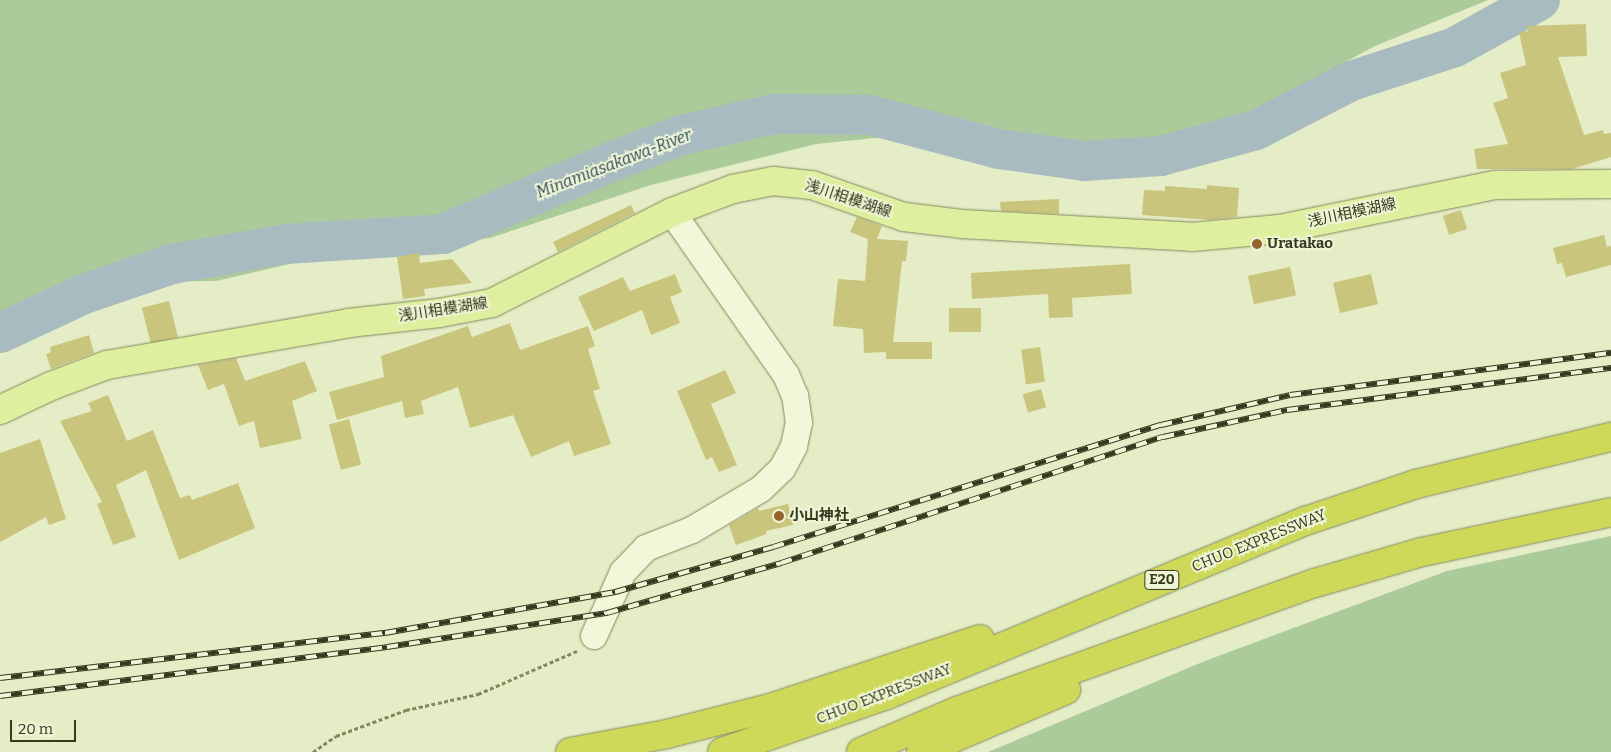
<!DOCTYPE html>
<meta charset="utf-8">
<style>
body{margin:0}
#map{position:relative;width:1611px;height:752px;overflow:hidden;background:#e4edc6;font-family:Bitter,"Noto Sans JP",serif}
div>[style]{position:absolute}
.green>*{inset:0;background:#accb9a}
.river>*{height:40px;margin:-20px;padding:0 20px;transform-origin:20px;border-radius:20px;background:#a7bbc1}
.building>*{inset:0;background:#cac57d;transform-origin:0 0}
.path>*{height:3px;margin-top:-1.5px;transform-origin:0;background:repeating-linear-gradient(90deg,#85885c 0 4px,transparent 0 6.5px)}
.roads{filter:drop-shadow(0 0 1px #85885c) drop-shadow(0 0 1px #85885c)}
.minor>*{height:26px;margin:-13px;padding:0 13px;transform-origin:13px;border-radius:13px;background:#f1f8d9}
.major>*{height:28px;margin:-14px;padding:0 14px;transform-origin:14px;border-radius:14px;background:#deef9f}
.highway>*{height:28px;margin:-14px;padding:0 14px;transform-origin:14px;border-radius:14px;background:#cfd959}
.rail>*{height:5.5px;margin-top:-2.75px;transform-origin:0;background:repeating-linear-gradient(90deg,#edf5d5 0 11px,#38381f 0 22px);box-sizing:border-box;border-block:1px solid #38381f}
.dots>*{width:14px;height:14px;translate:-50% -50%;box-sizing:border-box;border:2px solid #edf5d5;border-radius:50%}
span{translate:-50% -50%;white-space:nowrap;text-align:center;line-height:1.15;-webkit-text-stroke:4px #edf5d5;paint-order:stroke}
.shield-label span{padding:1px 4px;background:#edf5d5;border:1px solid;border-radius:4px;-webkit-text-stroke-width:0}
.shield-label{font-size:14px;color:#38381f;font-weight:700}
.street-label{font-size:15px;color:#38381f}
.poi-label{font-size:15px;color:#38381f;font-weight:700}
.left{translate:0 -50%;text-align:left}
.water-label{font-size:16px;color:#2f4558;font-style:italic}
.scale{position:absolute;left:10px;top:720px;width:66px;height:22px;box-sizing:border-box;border:2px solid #38381f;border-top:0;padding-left:6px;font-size:15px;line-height:18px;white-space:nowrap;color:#38381f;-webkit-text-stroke:4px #edf5d5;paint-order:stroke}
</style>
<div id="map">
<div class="green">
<div style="clip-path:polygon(0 0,1488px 0,1375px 46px,1255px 111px,1112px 152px,975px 128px,816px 144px,651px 185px,490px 238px,311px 259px,216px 281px,84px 282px,0 323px)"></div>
<div style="clip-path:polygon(1611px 536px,1611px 752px,988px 752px,1205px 661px,1447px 571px)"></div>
</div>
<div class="river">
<div style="left:0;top:333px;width:93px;rotate:-24.9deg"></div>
<div style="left:84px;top:294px;width:93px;rotate:-18.8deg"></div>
<div style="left:172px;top:264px;width:116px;rotate:-10deg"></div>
<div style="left:286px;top:244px;width:157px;rotate:-3.6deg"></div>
<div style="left:443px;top:234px;width:188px;rotate:-23.2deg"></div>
<div style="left:616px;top:160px;width:71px;rotate:-20.7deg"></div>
<div style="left:682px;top:135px;width:94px;rotate:-12.9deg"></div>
<div style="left:774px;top:114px;width:96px;rotate:0.6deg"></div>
<div style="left:870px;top:115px;width:133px;rotate:14.8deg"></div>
<div style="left:999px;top:149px;width:86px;rotate:8deg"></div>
<div style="left:1084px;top:161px;width:77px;rotate:-3.7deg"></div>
<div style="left:1161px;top:156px;width:98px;rotate:-15.3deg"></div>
<div style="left:1256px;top:130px;width:107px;rotate:-27.3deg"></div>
<div style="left:1351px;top:81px;width:109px;rotate:-18.1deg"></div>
<div style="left:1455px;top:47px;width:97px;rotate:-28.9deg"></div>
</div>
<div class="building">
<div style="clip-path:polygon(1586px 24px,1587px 56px,1558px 57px,1584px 135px,1603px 130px,1604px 134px,1611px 133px,1611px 157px,1572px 169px,1477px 169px,1474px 149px,1508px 144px,1493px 103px,1508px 98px,1500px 73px,1526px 65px,1519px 32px,1528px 31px,1527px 26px)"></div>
<div style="clip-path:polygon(1207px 185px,1239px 188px,1237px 217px,1211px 220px,1142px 215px,1144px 190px,1165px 191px,1165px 186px,1207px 189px)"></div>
<div style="clip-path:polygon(1059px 199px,1059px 214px,1001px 211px,1000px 202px)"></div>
<div style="clip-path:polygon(631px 205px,635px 213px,558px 252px,553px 242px)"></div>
<div style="left:1461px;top:210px;width:20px;height:19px;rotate:72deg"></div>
<div style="clip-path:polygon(857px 217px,882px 226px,877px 239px,908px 241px,906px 261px,902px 261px,893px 342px,932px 342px,932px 359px,886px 359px,886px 352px,864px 353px,863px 329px,833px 326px,838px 279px,865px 281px,868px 239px,850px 232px)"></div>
<div style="clip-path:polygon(1604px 235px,1607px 247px,1611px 246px,1611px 265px,1566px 277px,1562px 263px,1557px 264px,1553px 248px)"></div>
<div style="clip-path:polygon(419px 253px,420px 263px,452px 259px,472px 283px,424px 289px,425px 296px,403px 299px,397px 257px)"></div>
<div style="clip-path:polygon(1130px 264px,1132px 294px,1072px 298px,1073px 317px,1049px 318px,1048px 294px,972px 299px,971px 273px)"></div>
<div style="left:1290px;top:267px;width:29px;height:43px;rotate:78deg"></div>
<div style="clip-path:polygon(675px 274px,682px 292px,670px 297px,680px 323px,651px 335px,642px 310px,594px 331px,578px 297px,623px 277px,630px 291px)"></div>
<div style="left:1371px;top:274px;width:31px;height:39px;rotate:77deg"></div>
<div style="left:169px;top:301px;width:37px;height:28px;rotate:76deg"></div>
<div style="left:949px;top:308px;width:32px;height:24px"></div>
<div style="clip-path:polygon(510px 323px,520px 350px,588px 326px,595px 346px,588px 349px,600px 389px,593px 391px,611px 444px,574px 456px,569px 441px,531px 457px,513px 415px,470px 428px,458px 387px,421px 401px,424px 414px,405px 418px,402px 401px,337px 420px,329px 392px,384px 377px,381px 356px,468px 326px,472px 337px)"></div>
<div style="clip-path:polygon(89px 335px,94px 353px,51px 369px,46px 354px,51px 352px,50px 347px)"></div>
<div style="left:1040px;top:347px;width:35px;height:19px;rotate:82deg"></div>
<div style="clip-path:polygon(236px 358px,245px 381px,305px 361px,317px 391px,292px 401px,302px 439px,260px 448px,254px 421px,239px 426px,224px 384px,208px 390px,198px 365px)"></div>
<div style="clip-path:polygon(725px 370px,736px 393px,711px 404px,737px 465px,719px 472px,712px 457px,706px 460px,677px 391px)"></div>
<div style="left:1041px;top:389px;width:19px;height:19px;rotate:74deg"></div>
<div style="clip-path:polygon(108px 395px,127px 441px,153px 430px,180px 498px,190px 495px,192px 500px,238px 483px,255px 528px,179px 560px,146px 470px,116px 485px,136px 537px,113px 545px,97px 504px,102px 502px,60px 421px,92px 411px,88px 403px)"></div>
<div style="left:349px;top:419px;width:47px;height:21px;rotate:75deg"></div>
<div style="clip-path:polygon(40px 439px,66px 519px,49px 525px,46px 517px,0 542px,0 453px)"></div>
<div style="clip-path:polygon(788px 504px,793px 525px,766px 531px,767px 534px,736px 545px,729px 525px,758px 508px,759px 511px)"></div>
</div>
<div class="path">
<div style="left:313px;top:752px;width:28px;rotate:-35deg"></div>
<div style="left:336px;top:736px;width:75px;rotate:-20.4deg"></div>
<div style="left:406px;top:710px;width:74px;rotate:-12.5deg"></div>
<div style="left:478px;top:694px;width:108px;rotate:-23.5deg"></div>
</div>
<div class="roads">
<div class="minor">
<div style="left:594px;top:636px;width:70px;rotate:-65.6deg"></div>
<div style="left:623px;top:572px;width:33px;rotate:-46deg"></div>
<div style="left:646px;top:548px;width:49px;rotate:-21.4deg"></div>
<div style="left:692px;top:530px;width:80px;rotate:-30.7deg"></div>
<div style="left:761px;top:489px;width:29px;rotate:-44deg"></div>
<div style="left:782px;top:469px;width:26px;rotate:-62deg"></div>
<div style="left:794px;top:446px;width:24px;rotate:-78deg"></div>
<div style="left:799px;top:423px;width:27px;rotate:-98deg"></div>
<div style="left:795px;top:396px;width:23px;rotate:-113deg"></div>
<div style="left:786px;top:375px;width:199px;rotate:-125deg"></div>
</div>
<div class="major">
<div style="left:0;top:410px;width:56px;rotate:-25.2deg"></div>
<div style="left:51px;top:386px;width:60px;rotate:-20.6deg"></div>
<div style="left:107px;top:365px;width:246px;rotate:-9.8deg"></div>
<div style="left:349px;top:323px;width:91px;rotate:-6.3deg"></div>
<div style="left:439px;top:313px;width:54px;rotate:-10.7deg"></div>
<div style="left:492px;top:303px;width:202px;rotate:-26.8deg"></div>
<div style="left:672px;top:212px;width:65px;rotate:-20.7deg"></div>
<div style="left:733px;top:189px;width:41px;rotate:-11.3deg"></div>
<div style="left:773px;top:181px;width:39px;rotate:6deg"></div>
<div style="left:812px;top:185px;width:97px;rotate:19.2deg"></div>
<div style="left:904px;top:217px;width:58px;rotate:6.9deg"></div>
<div style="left:962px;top:224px;width:230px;rotate:3.2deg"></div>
<div style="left:1192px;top:237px;width:88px;rotate:-5.2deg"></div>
<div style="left:1280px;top:229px;width:219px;rotate:-11.6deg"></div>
<div style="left:1495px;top:185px;width:116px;rotate:-0.5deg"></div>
</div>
<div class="highway">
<div style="left:570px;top:752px;width:99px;rotate:-10.5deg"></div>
<div style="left:667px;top:734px;width:106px;rotate:-14.2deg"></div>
<div style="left:770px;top:708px;width:221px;rotate:-18.2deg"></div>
<div style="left:722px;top:752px;width:175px;rotate:-19.1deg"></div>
<div style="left:887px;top:695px;width:453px;rotate:-22.6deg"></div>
<div style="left:1305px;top:521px;width:117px;rotate:-18.4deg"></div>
<div style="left:1416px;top:484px;width:201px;rotate:-13.6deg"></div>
<div style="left:861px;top:752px;width:104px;rotate:-23.1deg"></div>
<div style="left:957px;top:711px;width:380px;rotate:-19.7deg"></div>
<div style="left:1315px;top:583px;width:111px;rotate:-16.2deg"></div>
<div style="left:1422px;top:552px;width:193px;rotate:-11.9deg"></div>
<div style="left:921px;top:752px;width:158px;rotate:-23.2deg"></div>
</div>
</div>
<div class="rail">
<div style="left:0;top:678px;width:388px;rotate:-6.7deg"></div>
<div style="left:385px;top:633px;width:234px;rotate:-10.1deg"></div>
<div style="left:615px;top:592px;width:164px;rotate:-15.9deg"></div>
<div style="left:773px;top:547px;width:407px;rotate:-17.5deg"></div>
<div style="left:1161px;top:425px;width:132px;rotate:-13.1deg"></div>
<div style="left:1290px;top:395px;width:324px;rotate:-7.5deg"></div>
<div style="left:0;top:696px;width:390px;rotate:-7.2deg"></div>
<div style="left:387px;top:647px;width:223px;rotate:-8.8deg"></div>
<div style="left:607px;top:613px;width:181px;rotate:-16deg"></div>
<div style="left:781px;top:563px;width:402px;rotate:-18.3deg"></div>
<div style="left:1163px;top:437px;width:127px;rotate:-12.3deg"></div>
<div style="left:1287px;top:410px;width:327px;rotate:-7.4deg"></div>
</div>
<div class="dots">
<div style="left:1257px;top:244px;background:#95632e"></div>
<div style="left:779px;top:516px;background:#95632e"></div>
</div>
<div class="shield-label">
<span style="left:1162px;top:580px">E20</span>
</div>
<div class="street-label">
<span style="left:848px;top:199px;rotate:18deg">浅川相模湖線</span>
<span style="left:1352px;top:213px;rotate:-12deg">浅川相模湖線</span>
<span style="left:443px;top:310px;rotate:-9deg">浅川相模湖線</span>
<span style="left:1259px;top:541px;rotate:-22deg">CHUO EXPRESSWAY</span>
<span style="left:884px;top:694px;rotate:-21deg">CHUO EXPRESSWAY</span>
</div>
<div class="poi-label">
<span class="left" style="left:1267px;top:244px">Uratakao</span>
<span class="left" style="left:789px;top:516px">小山神社</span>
</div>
<div class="water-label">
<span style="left:614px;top:164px;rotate:-21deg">Minamiasakawa-River</span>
</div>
<div class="scale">20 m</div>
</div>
